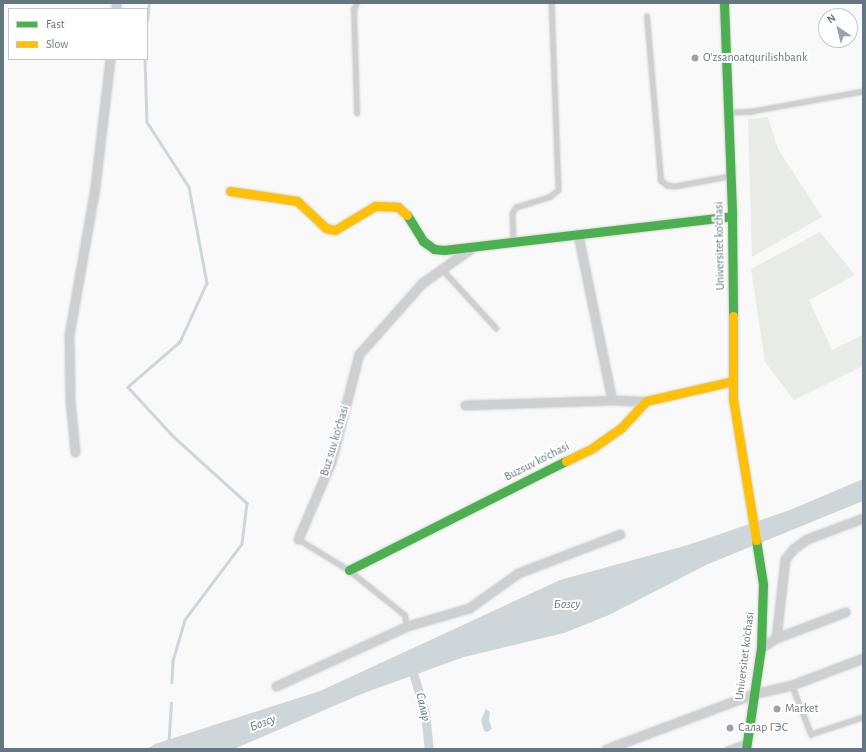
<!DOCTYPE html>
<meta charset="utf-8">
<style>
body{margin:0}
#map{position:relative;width:866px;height:752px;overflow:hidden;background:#f9f9f9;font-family:"Alegreya Sans",sans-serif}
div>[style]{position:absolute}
.green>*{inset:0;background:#e8ebe6}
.water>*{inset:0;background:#ced6d9}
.stream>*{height:2.5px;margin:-1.25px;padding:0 1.25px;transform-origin:1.25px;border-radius:1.25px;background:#ced6d9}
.canal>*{height:9px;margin:-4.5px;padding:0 4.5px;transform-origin:4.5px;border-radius:4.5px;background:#ced6d9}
.roads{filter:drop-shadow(0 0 1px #d5d6d7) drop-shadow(0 0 1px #d5d6d7)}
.lane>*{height:4.5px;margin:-2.25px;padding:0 2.25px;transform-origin:2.25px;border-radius:2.25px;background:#cecfd0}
.street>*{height:9px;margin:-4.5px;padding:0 4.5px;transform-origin:4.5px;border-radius:4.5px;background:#cecfd0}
.fast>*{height:9px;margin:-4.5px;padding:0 4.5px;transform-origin:4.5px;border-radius:4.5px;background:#4caf50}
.slow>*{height:9px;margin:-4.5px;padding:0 4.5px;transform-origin:4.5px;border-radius:4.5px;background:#ffc107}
.dots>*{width:11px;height:11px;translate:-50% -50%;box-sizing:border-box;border:2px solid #fff;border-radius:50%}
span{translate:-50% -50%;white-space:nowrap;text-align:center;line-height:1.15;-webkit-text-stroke:4px #fff;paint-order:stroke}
.poi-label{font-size:12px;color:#657683}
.left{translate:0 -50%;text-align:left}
.street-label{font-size:12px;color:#657683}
.water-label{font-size:13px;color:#60757c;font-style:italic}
.frame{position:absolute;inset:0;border:4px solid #657683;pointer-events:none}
.legend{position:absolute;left:8px;top:8px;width:140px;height:52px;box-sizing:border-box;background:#fff;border:1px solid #c1c8cd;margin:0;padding:5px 7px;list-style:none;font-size:12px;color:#657683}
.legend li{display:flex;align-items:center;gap:8px;height:20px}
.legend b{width:20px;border:1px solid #c1c8cd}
.north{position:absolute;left:818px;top:8px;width:40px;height:40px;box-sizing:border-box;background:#fff;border:1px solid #c1c8cd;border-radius:50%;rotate:325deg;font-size:11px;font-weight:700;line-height:16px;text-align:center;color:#657683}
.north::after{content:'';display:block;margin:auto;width:14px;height:18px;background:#99a4ac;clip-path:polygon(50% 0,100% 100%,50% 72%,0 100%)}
</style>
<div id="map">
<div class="green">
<div style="clip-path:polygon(768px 117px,778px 149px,822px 217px,752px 257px,748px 119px)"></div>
<div style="clip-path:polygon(820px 232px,855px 275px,809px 300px,832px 350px,863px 335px,863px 366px,794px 400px,765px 362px,751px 269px)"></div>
</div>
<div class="water">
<div style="clip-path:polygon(863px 479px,863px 501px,706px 565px,609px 615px,564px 633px,464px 657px,364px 693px,234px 749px,147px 749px,155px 744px,320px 691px,560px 580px,688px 545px,790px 510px)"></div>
<div style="clip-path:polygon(486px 709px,490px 712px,489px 720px,492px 729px,487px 732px,484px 731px,481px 720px)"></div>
</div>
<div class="stream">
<div style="left:147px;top:21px;width:18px;rotate:-84deg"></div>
<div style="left:145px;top:59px;width:63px;rotate:88.2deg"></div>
<div style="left:147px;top:122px;width:77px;rotate:57.1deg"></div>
<div style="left:189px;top:187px;width:98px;rotate:79.4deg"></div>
<div style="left:207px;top:283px;width:65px;rotate:114.6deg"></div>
<div style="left:180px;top:342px;width:69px;rotate:139.1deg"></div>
<div style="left:128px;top:387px;width:67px;rotate:47.4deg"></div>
<div style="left:173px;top:436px;width:100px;rotate:42.2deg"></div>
<div style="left:247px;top:503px;width:41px;rotate:97deg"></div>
<div style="left:242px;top:544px;width:95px;rotate:126.9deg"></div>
<div style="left:185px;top:620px;width:43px;rotate:106.3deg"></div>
<div style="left:173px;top:661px;width:21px;rotate:93deg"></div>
<div style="left:168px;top:749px;width:46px;rotate:-86.3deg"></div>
</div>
<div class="canal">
<div style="left:411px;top:666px;width:49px;rotate:73.4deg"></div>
<div style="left:425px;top:713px;width:36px;rotate:84deg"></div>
</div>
<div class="roads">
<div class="lane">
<div style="left:357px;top:3px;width:7px;rotate:117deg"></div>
<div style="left:354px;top:9px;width:104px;rotate:88.3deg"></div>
<div style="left:647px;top:16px;width:165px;rotate:85.1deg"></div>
<div style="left:661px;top:180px;width:8px;rotate:40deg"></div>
<div style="left:667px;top:185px;width:8px;rotate:7deg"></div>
<div style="left:675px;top:186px;width:55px;rotate:-10.5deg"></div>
<div style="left:729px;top:112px;width:23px;rotate:-2deg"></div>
<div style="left:752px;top:111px;width:113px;rotate:-10.2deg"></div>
<div style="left:513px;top:241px;width:28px;rotate:-92deg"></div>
<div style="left:512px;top:213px;width:7px;rotate:-56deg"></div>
<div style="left:516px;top:207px;width:34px;rotate:-17deg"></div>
<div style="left:549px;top:197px;width:11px;rotate:-38deg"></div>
<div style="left:558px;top:190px;width:187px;rotate:-92.1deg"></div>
<div style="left:442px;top:269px;width:80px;rotate:47.5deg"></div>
<div style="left:298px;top:539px;width:60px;rotate:31.3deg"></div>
<div style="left:349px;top:570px;width:72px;rotate:38.8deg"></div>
<div style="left:405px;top:615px;width:11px;rotate:80deg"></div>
<div style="left:792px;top:685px;width:53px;rotate:68.8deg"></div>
<div style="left:811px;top:734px;width:55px;rotate:-18.1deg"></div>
<div style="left:727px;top:749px;width:20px;rotate:-20deg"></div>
</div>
<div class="street">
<div style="left:116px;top:9px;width:6px;rotate:-90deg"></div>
<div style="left:578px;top:235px;width:168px;rotate:78.4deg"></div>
<div style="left:465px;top:405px;width:147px;rotate:-1.9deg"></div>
<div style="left:612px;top:400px;width:34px;rotate:2deg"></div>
<div style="left:75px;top:452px;width:52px;rotate:-95.5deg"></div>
<div style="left:70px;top:400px;width:65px;rotate:-90.9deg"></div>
<div style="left:69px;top:335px;width:150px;rotate:-80deg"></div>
<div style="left:95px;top:187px;width:129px;rotate:-83.3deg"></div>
<div style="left:298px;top:539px;width:84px;rotate:-66.8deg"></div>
<div style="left:331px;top:462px;width:112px;rotate:-75.5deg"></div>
<div style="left:359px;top:354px;width:95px;rotate:-48.4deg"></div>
<div style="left:422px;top:283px;width:62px;rotate:-35.2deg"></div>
<div style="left:776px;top:638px;width:80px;rotate:-83.5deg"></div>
<div style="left:785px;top:559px;width:13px;rotate:-51deg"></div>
<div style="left:793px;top:549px;width:17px;rotate:-36deg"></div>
<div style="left:807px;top:539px;width:60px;rotate:-20.6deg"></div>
<div style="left:761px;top:648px;width:18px;rotate:-34deg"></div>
<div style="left:776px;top:638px;width:74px;rotate:-20.6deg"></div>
<div style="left:276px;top:686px;width:144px;rotate:-24.6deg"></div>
<div style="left:407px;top:626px;width:65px;rotate:-16.2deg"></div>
<div style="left:469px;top:608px;width:60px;rotate:-35.5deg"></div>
<div style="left:518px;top:573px;width:109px;rotate:-20.9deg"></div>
<div style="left:606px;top:749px;width:157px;rotate:-20.5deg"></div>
<div style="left:753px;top:694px;width:40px;rotate:-13deg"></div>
<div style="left:792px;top:685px;width:76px;rotate:-20.8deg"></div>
</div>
<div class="fast">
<div style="left:724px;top:3px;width:213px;rotate:87.8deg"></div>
<div style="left:732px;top:216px;width:100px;rotate:89.4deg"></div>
<div style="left:407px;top:215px;width:31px;rotate:58deg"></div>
<div style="left:423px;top:241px;width:14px;rotate:36deg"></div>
<div style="left:434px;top:249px;width:10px;rotate:6deg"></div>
<div style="left:444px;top:250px;width:290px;rotate:-6.7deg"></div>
<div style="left:349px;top:570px;width:243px;rotate:-26.7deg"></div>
<div style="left:746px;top:749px;width:102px;rotate:-81.6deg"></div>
<div style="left:761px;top:648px;width:64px;rotate:-88.2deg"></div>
<div style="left:763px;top:584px;width:45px;rotate:-99deg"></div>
</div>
<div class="slow">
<div style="left:230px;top:191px;width:68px;rotate:8.5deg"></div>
<div style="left:297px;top:201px;width:40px;rotate:43deg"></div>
<div style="left:326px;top:228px;width:9px;rotate:13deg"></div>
<div style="left:335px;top:230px;width:47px;rotate:-31deg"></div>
<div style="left:375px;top:206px;width:23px;rotate:2deg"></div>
<div style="left:398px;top:207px;width:12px;rotate:42deg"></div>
<div style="left:733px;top:316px;width:83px;rotate:90deg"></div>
<div style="left:733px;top:399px;width:143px;rotate:80.7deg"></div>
<div style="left:566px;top:461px;width:28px;rotate:-26deg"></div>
<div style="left:591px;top:449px;width:37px;rotate:-35deg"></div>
<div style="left:621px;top:428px;width:37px;rotate:-47deg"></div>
<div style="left:646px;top:401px;width:89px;rotate:-12.9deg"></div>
</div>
</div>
<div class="dots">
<div style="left:695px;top:58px;background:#99a4ac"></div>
<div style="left:777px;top:709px;background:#99a4ac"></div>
<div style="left:730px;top:728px;background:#99a4ac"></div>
</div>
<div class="poi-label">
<span class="left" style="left:703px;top:58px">Oʻzsanoatqurilishbank</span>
<span class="left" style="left:785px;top:709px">Market</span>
<span class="left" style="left:738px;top:728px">Салар ГЭС</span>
</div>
<div class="street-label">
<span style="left:720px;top:246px;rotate:-91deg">Universitet ko'chasi</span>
<span style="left:335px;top:441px;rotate:-73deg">Buz suv ko'chasi</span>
<span style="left:537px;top:462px;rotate:-27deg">Buzsuv ko'chasi</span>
<span style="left:745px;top:656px;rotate:-83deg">Universitet ko'chasi</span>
</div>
<div class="water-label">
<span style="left:567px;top:605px">Бозсу</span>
<span style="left:422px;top:707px;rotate:77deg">Салар</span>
<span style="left:263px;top:724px;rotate:-21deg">Бозсу</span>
</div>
<div class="frame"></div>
<ul class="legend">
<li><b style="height:5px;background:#4caf50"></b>Fast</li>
<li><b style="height:5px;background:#ffc107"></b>Slow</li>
</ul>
<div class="north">N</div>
</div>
